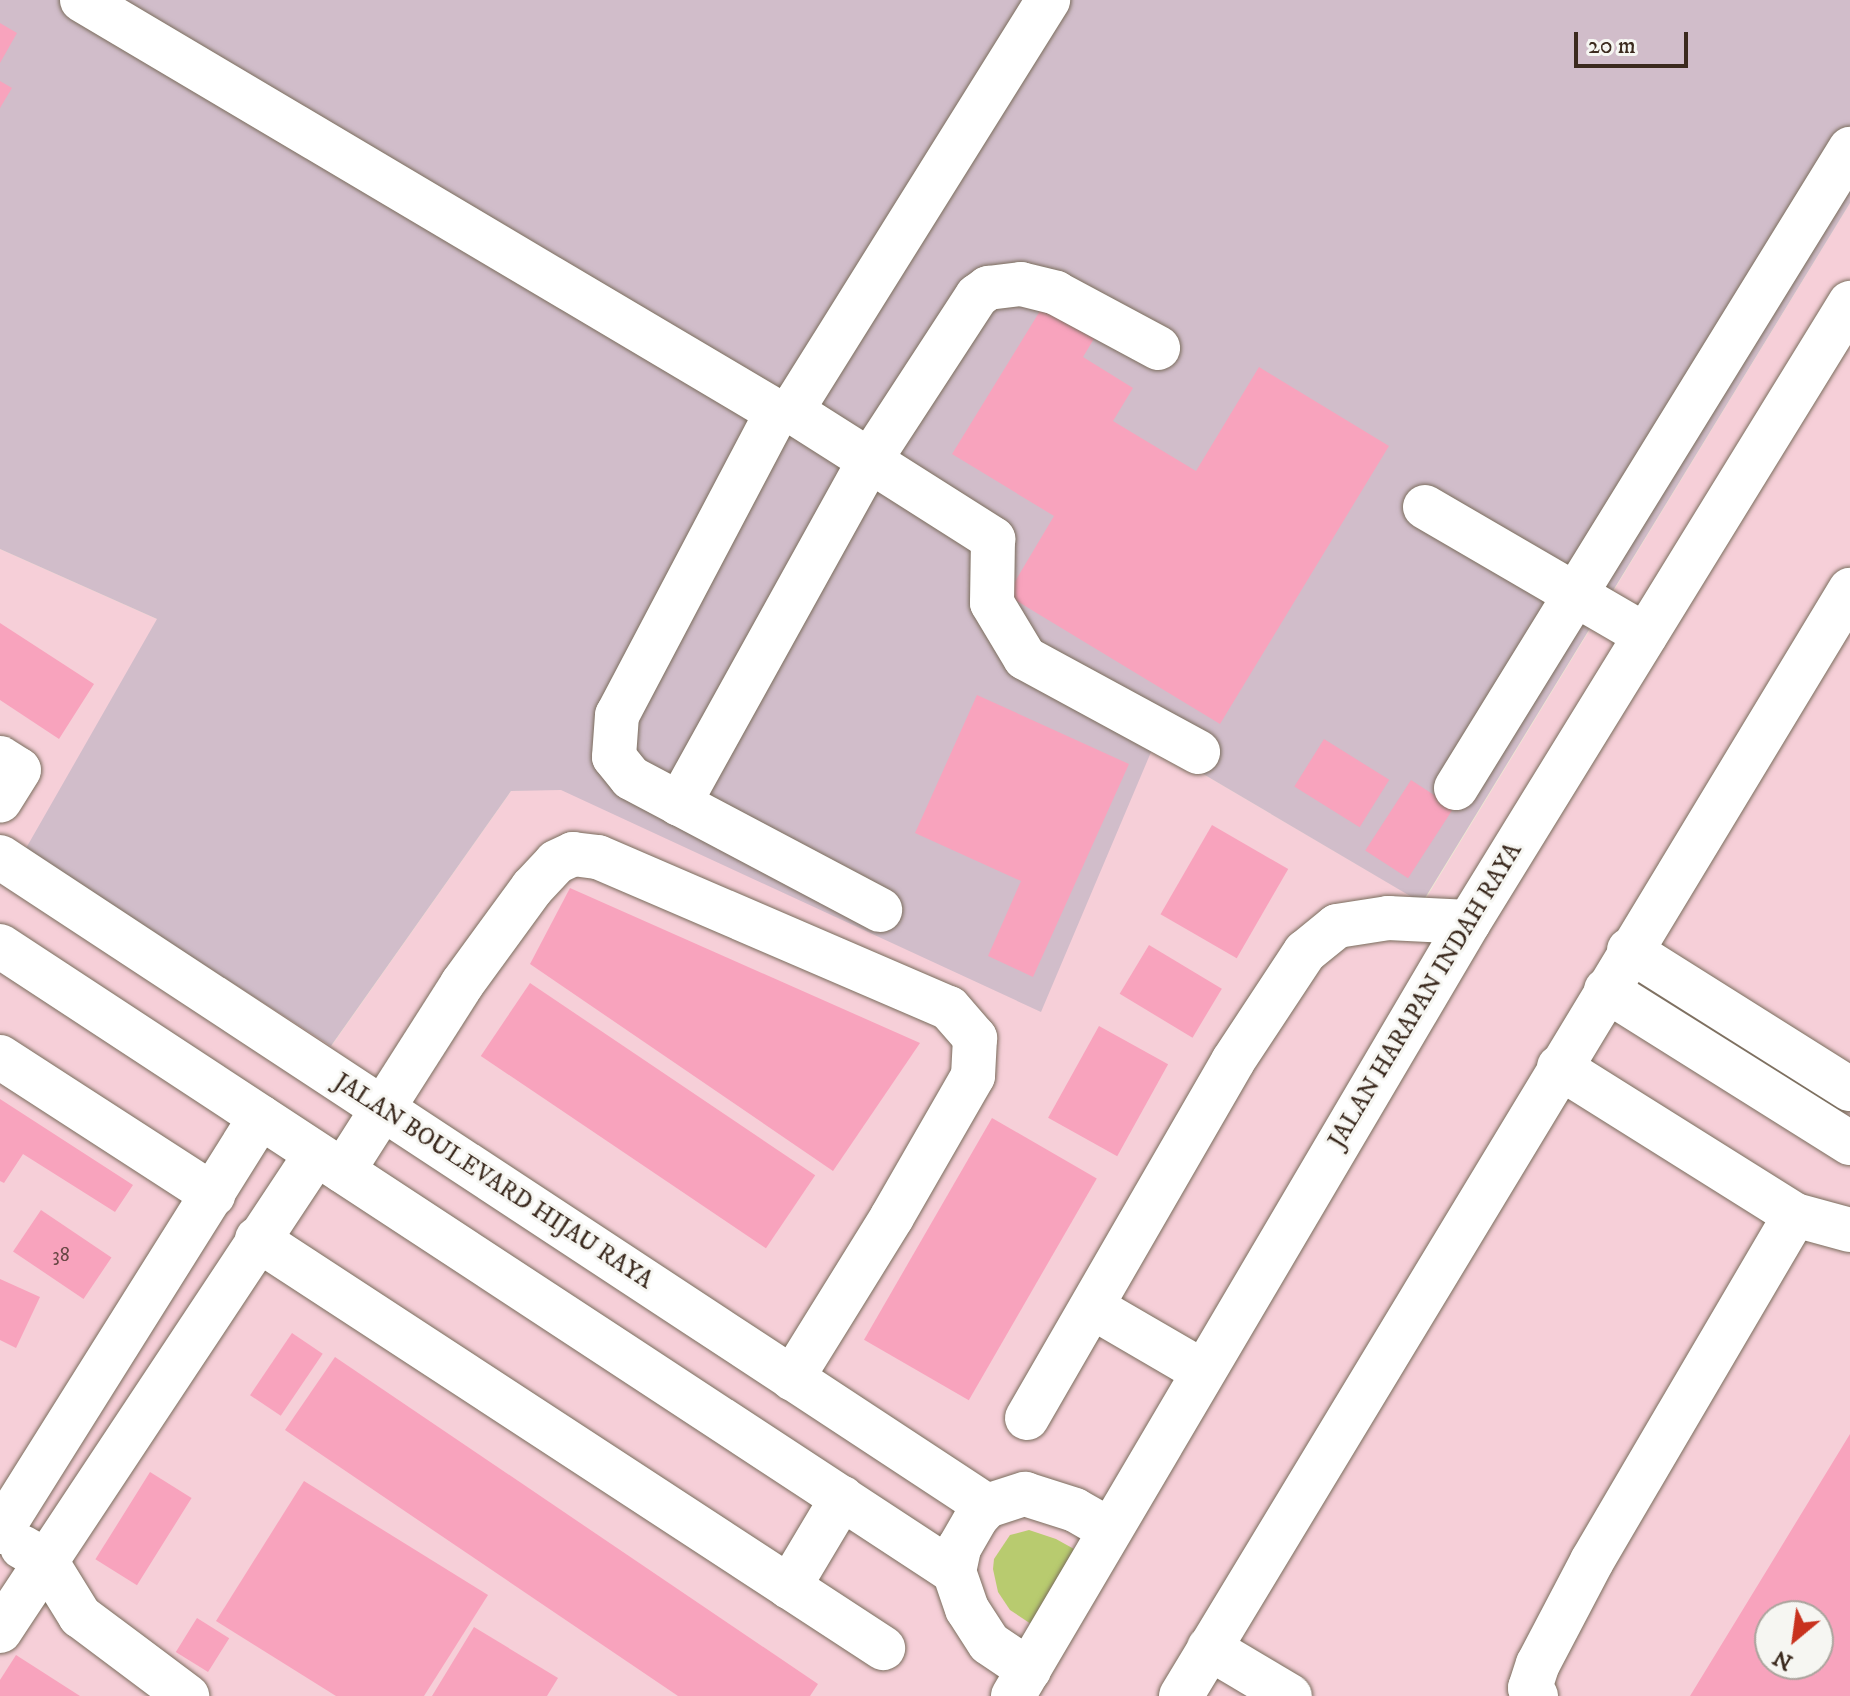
<!DOCTYPE html>
<style>
body{margin:0}
#map{position:relative;width:1850px;height:1696px;overflow:hidden;background:#eeead3;font-family:"IM FELL DW Pica",serif}
div>[style]{position:absolute}
.built>*{inset:0;background:#f6cfd8}
.industrial>*{inset:0;background:#d1bdca}
.green>*{inset:0;background:#b8cb6f}
.building>*{inset:0;background:#f8a3bd;transform-origin:0 0}
.roads{filter:drop-shadow(0 0 2px #7a6d5d) drop-shadow(0 0 2px #7a6d5d)}
.minor>*{height:44px;margin:-22px;padding:0 22px;transform-origin:22px;border-radius:22px;background:#fff}
span{translate:-50% -50%;white-space:nowrap;text-align:center;line-height:1.15;-webkit-text-stroke:6px #f6f6f2;paint-order:stroke}
.number-label{font-size:20px;color:#6a4846}
.number-label span{-webkit-text-stroke-width:0}
.street-label{font-size:24px;color:#3b2a1e}
.north{position:absolute;left:1754px;top:1600px;width:80px;height:80px;box-sizing:border-box;background:#f6f6f2;border:2px solid #aba49d;border-radius:50%;rotate:209deg;font-size:22px;font-weight:700;line-height:32px;text-align:center;color:#3b2a1e}
.north::after{content:'';display:block;margin:auto;width:28px;height:36px;background:#c8321e;clip-path:polygon(50% 0,100% 100%,50% 72%,0 100%)}
.scale{position:absolute;left:1574px;top:32px;width:114px;height:36px;box-sizing:border-box;border:4px solid #3b2a1e;border-top:0;padding-left:10px;font-size:24px;line-height:28px;white-space:nowrap;color:#3b2a1e;-webkit-text-stroke:6px #f6f6f2;paint-order:stroke}
</style>
<div id="map">
<div class="built">
<div style="clip-path:polygon(evenodd,1850px 203px,1850px 1696px,0 1696px,0 549px,157px 619px,332px 1045px,511px 791px,1154px 745px,1423px 903px,1850px 203px,1770px 1616px,1818px 1616px,1818px 1664px,1770px 1664px,1770px 1616px)"></div>
</div>
<div class="industrial">
<div style="clip-path:polygon(0 0,1850px 0,1850px 203px,1422px 903px,1154px 745px,1041px 1012px,561px 790px,511px 791px,331px 1046px,25px 850px,157px 619px,0 549px)"></div>
</div>
<div class="green">
<div style="clip-path:polygon(1029px 1530px,1056px 1539px,1074px 1549px,1031px 1624px,1010px 1610px,998px 1592px,993px 1569px,994px 1559px,1010px 1535px)"></div>
</div>
<div class="building">
<div style="clip-path:polygon(0 23px,17px 33px,0 63px)"></div>
<div style="clip-path:polygon(0 81px,12px 88px,0 108px)"></div>
<div style="clip-path:polygon(1043px 306px,1095px 337px,1083px 357px,1133px 388px,1113px 421px,1196px 471px,1259px 367px,1389px 446px,1220px 724px,1007px 595px,1054px 516px,952px 454px)"></div>
<div style="clip-path:polygon(0 623px,94px 684px,59px 739px,0 700px)"></div>
<div style="clip-path:polygon(977px 695px,1129px 764px,1033px 977px,988px 956px,1021px 881px,915px 833px)"></div>
<div style="left:1324px;top:739px;width:77px;height:56px;rotate:32deg"></div>
<div style="left:1411px;top:780px;width:51px;height:84px;rotate:33deg"></div>
<div style="left:1212px;top:825px;width:88px;height:103px;rotate:30deg"></div>
<div style="clip-path:polygon(570px 888px,920px 1043px,833px 1171px,530px 964px)"></div>
<div style="left:1149px;top:945px;width:85px;height:57px;rotate:31deg"></div>
<div style="left:530px;top:983px;width:344px;height:88px;rotate:34deg"></div>
<div style="left:1099px;top:1026px;width:79px;height:105px;rotate:29deg"></div>
<div style="clip-path:polygon(0 1099px,133px 1185px,115px 1212px,23px 1154px,4px 1183px,0 1181px)"></div>
<div style="left:992px;top:1118px;width:121px;height:256px;rotate:30deg"></div>
<div style="left:41px;top:1210px;width:85px;height:50px;rotate:34deg"></div>
<div style="clip-path:polygon(0 1279px,40px 1297px,16px 1348px,0 1340px)"></div>
<div style="left:292px;top:1333px;width:37px;height:75px;rotate:34deg"></div>
<div style="clip-path:polygon(335px 1357px,818px 1684px,810px 1696px,678px 1696px,285px 1430px)"></div>
<div style="clip-path:polygon(evenodd,1850px 1434px,1850px 1696px,1690px 1696px,1850px 1434px,1770px 1616px,1818px 1616px,1818px 1664px,1770px 1664px,1770px 1616px)"></div>
<div style="left:150px;top:1472px;width:49px;height:103px;rotate:32deg"></div>
<div style="clip-path:polygon(304px 1481px,488px 1595px,424px 1696px,336px 1696px,216px 1621px)"></div>
<div style="left:197px;top:1618px;width:38px;height:40px;rotate:32deg"></div>
<div style="clip-path:polygon(474px 1627px,558px 1678px,547px 1696px,432px 1696px)"></div>
<div style="clip-path:polygon(16px 1655px,80px 1696px,0 1696px,0 1680px)"></div>
</div>
<div class="roads">
<div class="minor">
<div style="left:82px;top:0;width:808px;rotate:30.66deg"></div>
<div style="left:777px;top:412px;width:13px;rotate:-9deg"></div>
<div style="left:790px;top:410px;width:11px;rotate:-49deg"></div>
<div style="left:797px;top:402px;width:474px;rotate:-58deg"></div>
<div style="left:790px;top:410px;width:241px;rotate:32.4deg"></div>
<div style="left:993px;top:539px;width:64px;rotate:90.9deg"></div>
<div style="left:992px;top:603px;width:64px;rotate:59deg"></div>
<div style="left:1025px;top:658px;width:197px;rotate:28.5deg"></div>
<div style="left:777px;top:412px;width:343px;rotate:117.8deg"></div>
<div style="left:617px;top:715px;width:42px;rotate:94.1deg"></div>
<div style="left:614px;top:757px;width:27px;rotate:51deg"></div>
<div style="left:631px;top:778px;width:282px;rotate:27.9deg"></div>
<div style="left:1425px;top:507px;width:255px;rotate:30.2deg"></div>
<div style="left:0;top:758px;width:22px;rotate:32deg"></div>
<div style="left:19px;top:770px;width:36px;rotate:122deg"></div>
<div style="left:1456px;top:788px;width:751px;rotate:-58.34deg"></div>
<div style="left:679px;top:804px;width:393px;rotate:-61deg"></div>
<div style="left:870px;top:460px;width:196px;rotate:-56.9deg"></div>
<div style="left:977px;top:296px;width:14px;rotate:-36deg"></div>
<div style="left:988px;top:288px;width:33px;rotate:-7deg"></div>
<div style="left:1021px;top:284px;width:36px;rotate:14deg"></div>
<div style="left:1056px;top:293px;width:116px;rotate:28.3deg"></div>
<div style="left:0;top:857px;width:1181px;rotate:33.33deg"></div>
<div style="left:0;top:946px;width:1141px;rotate:33.27deg"></div>
<div style="left:1629px;top:950px;width:261px;rotate:32.2deg"></div>
<div style="left:1606px;top:990px;width:288px;rotate:32.1deg"></div>
<div style="left:0;top:1057px;width:254px;rotate:32.9deg"></div>
<div style="left:1559px;top:1067px;width:279px;rotate:32.1deg"></div>
<div style="left:1795px;top:1215px;width:57px;rotate:15.3deg"></div>
<div style="left:343px;top:1171px;width:222px;rotate:-57.5deg"></div>
<div style="left:462px;top:984px;width:119px;rotate:-53.9deg"></div>
<div style="left:532px;top:888px;width:35px;rotate:-47deg"></div>
<div style="left:556px;top:862px;width:19px;rotate:-25deg"></div>
<div style="left:573px;top:854px;width:25px;rotate:7deg"></div>
<div style="left:598px;top:857px;width:382px;rotate:23.3deg"></div>
<div style="left:949px;top:1008px;width:40px;rotate:49deg"></div>
<div style="left:975px;top:1038px;width:38px;rotate:93deg"></div>
<div style="left:973px;top:1076px;width:163px;rotate:119.9deg"></div>
<div style="left:892px;top:1217px;width:190px;rotate:121.8deg"></div>
<div style="left:257px;top:1239px;width:748px;rotate:33.16deg"></div>
<div style="left:1092px;top:1307px;width:127px;rotate:30.2deg"></div>
<div style="left:1027px;top:1418px;width:412px;rotate:-60deg"></div>
<div style="left:1233px;top:1061px;width:131px;rotate:-56.6deg"></div>
<div style="left:1305px;top:952px;width:41px;rotate:-39.1deg"></div>
<div style="left:1337px;top:926px;width:52px;rotate:-8.9deg"></div>
<div style="left:1388px;top:918px;width:81px;rotate:2.8deg"></div>
<div style="left:0;top:1532px;width:490px;rotate:-57.9deg"></div>
<div style="left:22px;top:1547px;width:28px;rotate:30deg"></div>
<div style="left:46px;top:1561px;width:65px;rotate:58.3deg"></div>
<div style="left:80px;top:1616px;width:134px;rotate:36.8deg"></div>
<div style="left:789px;top:1587px;width:104px;rotate:-59.2deg"></div>
<div style="left:0;top:1631px;width:572px;rotate:-56.48deg"></div>
<div style="left:1209px;top:1648px;width:94px;rotate:30.7deg"></div>
<div style="left:1029px;top:1670px;width:48px;rotate:-146deg"></div>
<div style="left:989px;top:1643px;width:40px;rotate:-122.9deg"></div>
<div style="left:967px;top:1609px;width:39px;rotate:-109deg"></div>
<div style="left:954px;top:1572px;width:25px;rotate:-78deg"></div>
<div style="left:959px;top:1548px;width:34px;rotate:-60deg"></div>
<div style="left:976px;top:1518px;width:16px;rotate:-47deg"></div>
<div style="left:987px;top:1506px;width:40px;rotate:-18deg"></div>
<div style="left:1025px;top:1494px;width:52px;rotate:17.7deg"></div>
<div style="left:1075px;top:1510px;width:40px;rotate:29.7deg"></div>
<div style="left:1013px;top:1696px;width:898px;rotate:-59.5deg"></div>
<div style="left:1469px;top:922px;width:727px;rotate:-58.39deg"></div>
<div style="left:1181px;top:1696px;width:1293px;rotate:-58.83deg"></div>
<div style="left:1536px;top:1696px;width:10px;rotate:-127deg"></div>
<div style="left:1530px;top:1688px;width:25px;rotate:-72deg"></div>
<div style="left:1538px;top:1664px;width:116px;rotate:-62.3deg"></div>
<div style="left:1592px;top:1561px;width:401px;rotate:-59.6deg"></div>
</div>
</div>
<div class="number-label">
<span style="left:61px;top:1255px">38</span>
</div>
<div class="street-label">
<span style="left:1426px;top:996px;rotate:-59deg">JALAN HARAPAN INDAH RAYA</span>
<span style="left:493px;top:1182px;rotate:33deg">JALAN BOULEVARD HIJAU RAYA</span>
</div>
<div class="north">N</div>
<div class="scale">20 m</div>
</div>
